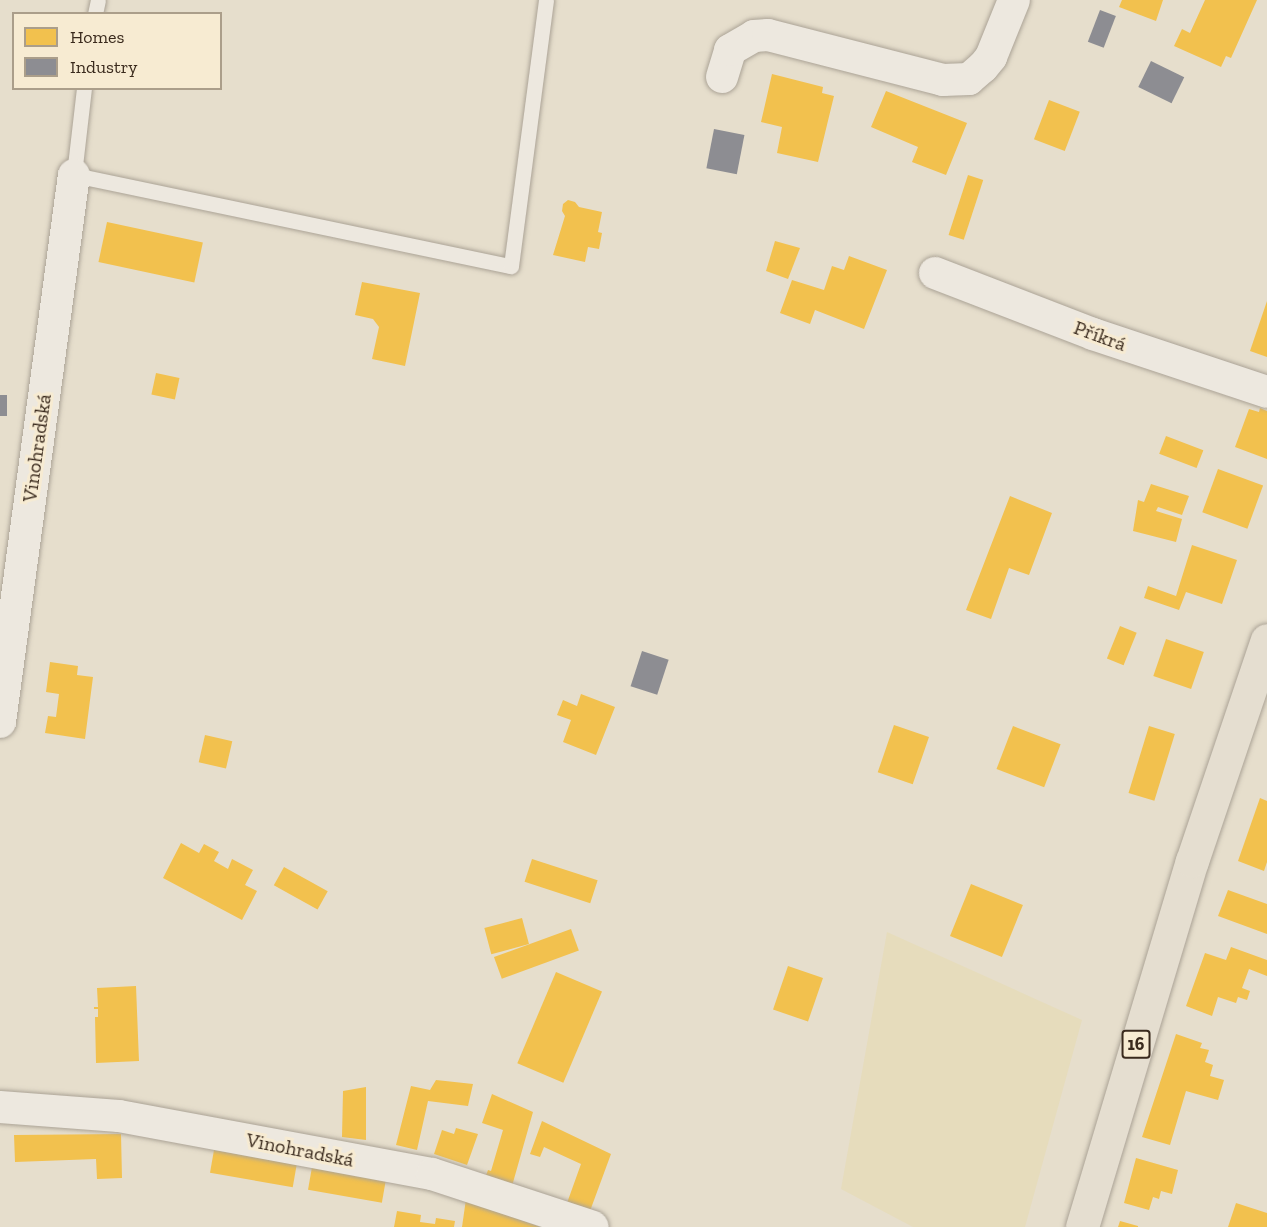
<!DOCTYPE html>
<meta charset="utf-8">
<style>
body{margin:0}
#map{position:relative;width:1267px;height:1227px;overflow:hidden;background:#e6decc;font-family:"Zilla Slab",serif}
div>[style]{position:absolute}
.farmland>*{inset:0;background:#e6dcbc}
.homes>*{inset:0;background:#f2c14e;transform-origin:0 0}
.industry>*{inset:0;background:#8d8d92;transform-origin:0 0}
.roads{filter:drop-shadow(0 0 2px #aba396) drop-shadow(0 0 2px #aba396)}
.lane>*{height:15px;margin:-7.5px;padding:0 7.5px;transform-origin:7.5px;border-radius:7.5px;background:#ede8df}
.street>*{height:32px;margin:-16px;padding:0 16px;transform-origin:16px;border-radius:16px;background:#ede8df}
.primary>*{height:33px;margin:-16.5px;padding:0 16.5px;transform-origin:16.5px;border-radius:16.5px;background:#e5ded0}
span{translate:-50% -50%;white-space:nowrap;text-align:center;line-height:1.15;-webkit-text-stroke:6px #f7ebd2;paint-order:stroke}
.shield-label span{padding:2px 4px;background:#f7ebd2;border:2px solid;border-radius:4px;-webkit-text-stroke-width:0}
.shield-label{font-size:18px;color:#3a2a1d;font-weight:700}
.street-label{font-size:20px;color:#3a2a1d}
.legend{position:absolute;left:12px;top:12px;width:210px;height:78px;box-sizing:border-box;background:#f7ebd2;border:2px solid #ab9e8a;margin:0;padding:8px 10px;list-style:none;font-size:18px;color:#3a2a1d}
.legend li{display:flex;align-items:center;gap:12px;height:30px}
.legend b{width:30px;border:2px solid #ab9e8a}
</style>
<div id="map">
<div class="farmland">
<div style="clip-path:polygon(887px 932px,1082px 1020px,1025px 1227px,913px 1227px,841px 1189px)"></div>
</div>
<div class="homes">
<div style="clip-path:polygon(1122px 0,1163px 0,1156px 21px,1119px 7px)"></div>
<div style="clip-path:polygon(1205px 0,1257px 0,1231px 58px,1226px 56px,1221px 67px,1174px 46px,1182px 29px,1190px 33px)"></div>
<div style="clip-path:polygon(772px 74px,823px 87px,822px 93px,834px 96px,818px 162px,777px 153px,782px 127px,761px 122px)"></div>
<div style="clip-path:polygon(886px 91px,967px 123px,946px 175px,912px 162px,918px 147px,871px 127px)"></div>
<div style="left:1049px;top:100px;width:33px;height:42px;rotate:21deg"></div>
<div style="left:968px;top:175px;width:16px;height:63px;rotate:18deg"></div>
<div style="clip-path:polygon(568px 200px,575px 202px,579px 207px,602px 212px,598px 232px,602px 233px,599px 249px,588px 247px,585px 262px,553px 255px,565px 216px,562px 211px,563px 204px)"></div>
<div style="left:107px;top:222px;width:98px;height:41px;rotate:12deg"></div>
<div style="clip-path:polygon(775px 241px,800px 248px,788px 279px,766px 271px)"></div>
<div style="clip-path:polygon(849px 256px,887px 270px,864px 329px,815px 310px,810px 324px,780px 313px,792px 280px,824px 290px,832px 266px,844px 270px)"></div>
<div style="clip-path:polygon(362px 282px,420px 293px,405px 366px,372px 359px,379px 327px,373px 319px,355px 315px)"></div>
<div style="clip-path:polygon(1267px 301px,1267px 357px,1250px 351px)"></div>
<div style="left:156px;top:373px;width:24px;height:22px;rotate:12deg"></div>
<div style="clip-path:polygon(1260px 408px,1267px 411px,1267px 459px,1235px 447px,1249px 409px,1259px 412px)"></div>
<div style="left:1166px;top:436px;width:40px;height:19px;rotate:21deg"></div>
<div style="left:1218px;top:469px;width:48px;height:46px;rotate:20deg"></div>
<div style="clip-path:polygon(1151px 484px,1189px 496px,1182px 515px,1158px 507px,1156px 511px,1182px 519px,1176px 542px,1133px 531px,1138px 500px,1144px 502px)"></div>
<div style="clip-path:polygon(1010px 496px,1052px 513px,1029px 575px,1009px 568px,991px 619px,966px 610px)"></div>
<div style="clip-path:polygon(1192px 545px,1237px 560px,1222px 604px,1186px 592px,1179px 610px,1144px 598px,1148px 586px,1176px 596px)"></div>
<div style="left:1120px;top:626px;width:18px;height:35px;rotate:22deg"></div>
<div style="left:1166px;top:639px;width:40px;height:39px;rotate:19deg"></div>
<div style="clip-path:polygon(50px 662px,78px 666px,77px 675px,93px 677px,85px 739px,45px 733px,48px 716px,56px 717px,59px 694px,46px 692px)"></div>
<div style="clip-path:polygon(581px 694px,615px 707px,596px 755px,563px 742px,571px 720px,557px 715px,563px 700px,577px 706px)"></div>
<div style="left:894px;top:725px;width:37px;height:50px;rotate:19deg"></div>
<div style="left:1013px;top:726px;width:51px;height:46px;rotate:21deg"></div>
<div style="left:1149px;top:726px;width:27px;height:70px;rotate:17deg"></div>
<div style="left:205px;top:735px;width:28px;height:28px;rotate:13deg"></div>
<div style="clip-path:polygon(1260px 798px,1267px 801px,1267px 862px,1264px 871px,1238px 861px)"></div>
<div style="clip-path:polygon(181px 843px,199px 853px,204px 844px,219px 852px,214px 861px,228px 869px,232px 859px,253px 870px,245px 885px,257px 891px,242px 920px,163px 878px)"></div>
<div style="left:532px;top:859px;width:69px;height:24px;rotate:18deg"></div>
<div style="left:284px;top:867px;width:50px;height:21px;rotate:29deg"></div>
<div style="left:971px;top:884px;width:56px;height:56px;rotate:22deg"></div>
<div style="clip-path:polygon(1228px 890px,1267px 904px,1267px 934px,1218px 916px)"></div>
<div style="left:522px;top:918px;width:27px;height:39px;rotate:75deg"></div>
<div style="left:571px;top:929px;width:23px;height:82px;rotate:70deg"></div>
<div style="clip-path:polygon(1231px 947px,1267px 960px,1267px 976px,1249px 969px,1242px 988px,1250px 991px,1247px 1000px,1238px 997px,1236px 1003px,1218px 997px,1212px 1016px,1186px 1006px,1205px 953px,1226px 960px)"></div>
<div style="left:788px;top:966px;width:37px;height:46px;rotate:19deg"></div>
<div style="left:556px;top:972px;width:50px;height:99px;rotate:23deg"></div>
<div style="clip-path:polygon(136px 986px,139px 1061px,96px 1063px,95px 1017px,98px 1017px,98px 1009px,94px 1009px,94px 1007px,98px 1007px,97px 988px)"></div>
<div style="clip-path:polygon(1176px 1034px,1202px 1043px,1200px 1048px,1209px 1050px,1205px 1062px,1213px 1065px,1210px 1076px,1224px 1080px,1218px 1100px,1186px 1091px,1170px 1145px,1142px 1137px)"></div>
<div style="clip-path:polygon(436px 1080px,473px 1084px,468px 1106px,428px 1101px,417px 1150px,396px 1145px,411px 1086px,430px 1090px)"></div>
<div style="clip-path:polygon(366px 1087px,366px 1140px,342px 1137px,343px 1091px)"></div>
<div style="clip-path:polygon(492px 1094px,533px 1112px,512px 1186px,485px 1178px,488px 1170px,491px 1171px,503px 1130px,482px 1123px)"></div>
<div style="clip-path:polygon(542px 1121px,611px 1154px,590px 1211px,567px 1203px,581px 1164px,544px 1147px,540px 1157px,530px 1154px)"></div>
<div style="clip-path:polygon(456px 1128px,478px 1134px,467px 1165px,434px 1154px,442px 1130px,454px 1134px)"></div>
<div style="clip-path:polygon(121px 1134px,122px 1178px,97px 1179px,96px 1159px,15px 1162px,14px 1135px)"></div>
<div style="left:214px;top:1150px;width:84px;height:23px;rotate:10deg"></div>
<div style="clip-path:polygon(1136px 1158px,1178px 1170px,1172px 1194px,1161px 1191px,1159px 1199px,1153px 1197px,1149px 1210px,1124px 1203px)"></div>
<div style="left:312px;top:1167px;width:75px;height:23px;rotate:10deg"></div>
<div style="clip-path:polygon(466px 1199px,540px 1227px,462px 1227px)"></div>
<div style="clip-path:polygon(1236px 1203px,1267px 1213px,1267px 1227px,1228px 1227px)"></div>
<div style="clip-path:polygon(397px 1211px,421px 1215px,420px 1222px,435px 1224px,436px 1218px,455px 1221px,454px 1227px,394px 1227px)"></div>
<div style="clip-path:polygon(1120px 1221px,1138px 1226px,1138px 1227px,1118px 1227px)"></div>
</div>
<div class="industry">
<div style="left:1100px;top:10px;width:17px;height:34px;rotate:21deg"></div>
<div style="left:1151px;top:61px;width:37px;height:29px;rotate:26deg"></div>
<div style="left:714px;top:129px;width:31px;height:40px;rotate:11deg"></div>
<div style="left:0;top:395px;width:7px;height:21px"></div>
<div style="left:642px;top:651px;width:28px;height:37px;rotate:18deg"></div>
</div>
<div class="roads">
<div class="lane">
<div style="left:95px;top:14px;width:14px;rotate:-78deg"></div>
<div style="left:84px;top:88px;width:88px;rotate:96.6deg"></div>
<div style="left:74px;top:175px;width:446px;rotate:11.8deg"></div>
<div style="left:511px;top:266px;width:268px;rotate:-82.5deg"></div>
</div>
<div class="street">
<div style="left:722px;top:77px;width:28px;rotate:-73deg"></div>
<div style="left:730px;top:50px;width:28px;rotate:-30deg"></div>
<div style="left:754px;top:36px;width:14px;rotate:-4deg"></div>
<div style="left:768px;top:35px;width:181px;rotate:14.4deg"></div>
<div style="left:943px;top:80px;width:26px;rotate:-2deg"></div>
<div style="left:969px;top:79px;width:18px;rotate:-41deg"></div>
<div style="left:983px;top:67px;width:13px;rotate:-51deg"></div>
<div style="left:991px;top:57px;width:61px;rotate:-68deg"></div>
<div style="left:935px;top:273px;width:169px;rotate:21.1deg"></div>
<div style="left:1093px;top:334px;width:183px;rotate:18.4deg"></div>
<div style="left:0;top:722px;width:552px;rotate:-82.3deg"></div>
<div style="left:0;top:1107px;width:119px;rotate:4.3deg"></div>
<div style="left:119px;top:1116px;width:318px;rotate:10.5deg"></div>
<div style="left:432px;top:1174px;width:169px;rotate:18.2deg"></div>
</div>
<div class="primary">
<div style="left:1082px;top:1227px;width:382px;rotate:-73.3deg"></div>
<div style="left:1192px;top:861px;width:233px;rotate:-71.3deg"></div>
</div>
</div>
<div class="shield-label">
<span style="left:1136px;top:1044px">16</span>
</div>
<div class="street-label">
<span style="left:1100px;top:336px;rotate:20deg">Příkrá</span>
<span style="left:37px;top:448px;rotate:-82deg">Vinohradská</span>
<span style="left:300px;top:1150px;rotate:11deg">Vinohradská</span>
</div>
<ul class="legend">
<li><b style="height:16px;background:#f2c14e"></b>Homes</li>
<li><b style="height:16px;background:#8d8d92"></b>Industry</li>
</ul>
</div>
